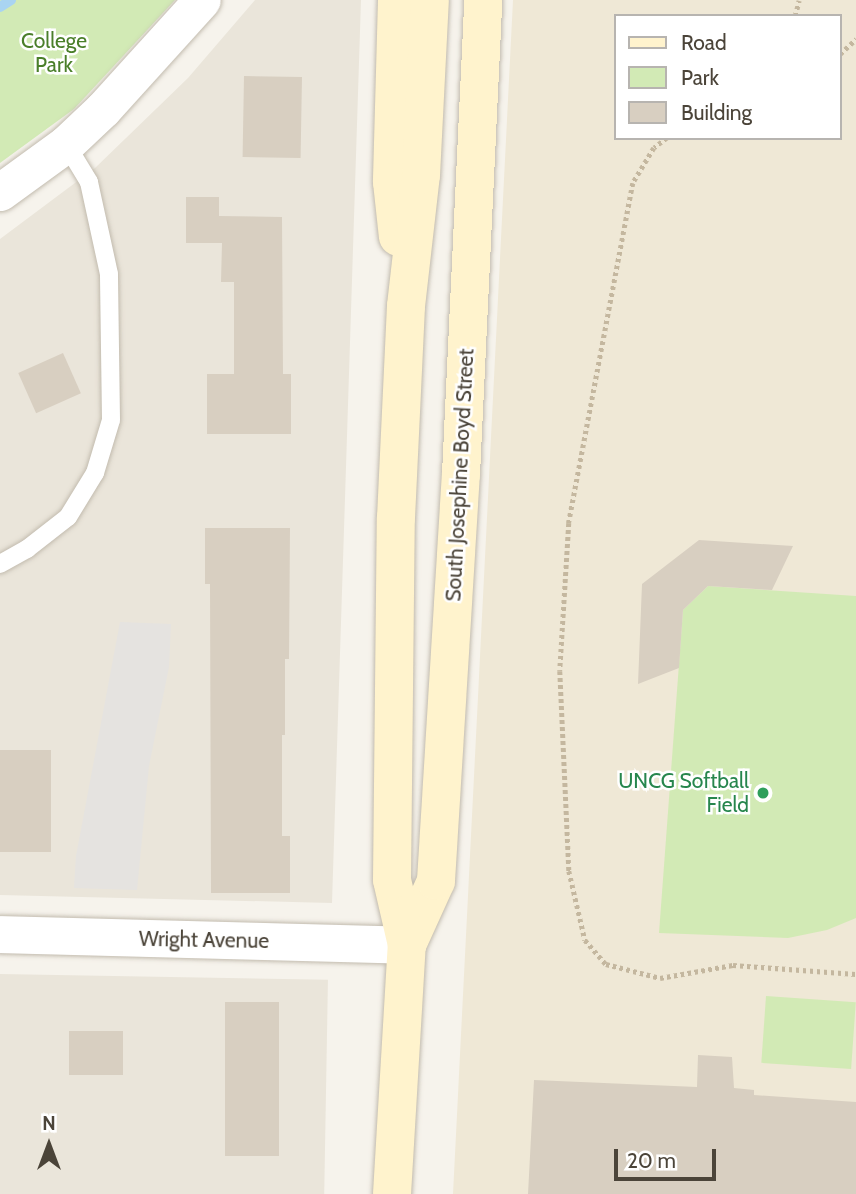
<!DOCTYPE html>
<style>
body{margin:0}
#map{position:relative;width:856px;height:1194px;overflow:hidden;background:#f6f3ec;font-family:Cabin,sans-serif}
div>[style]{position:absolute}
.residential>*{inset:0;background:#eae5da;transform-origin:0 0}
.education>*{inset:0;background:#efe8d6}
.green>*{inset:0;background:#d2eab5;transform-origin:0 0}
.parking>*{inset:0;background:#e5e3e0}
.stream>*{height:10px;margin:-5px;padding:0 5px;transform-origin:5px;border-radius:5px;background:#a9d4f2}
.building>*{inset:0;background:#d8cfc1;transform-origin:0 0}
.path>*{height:4.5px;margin-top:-2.25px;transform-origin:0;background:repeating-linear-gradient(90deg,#c4b79f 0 3.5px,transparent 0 7px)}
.roads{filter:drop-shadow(0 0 2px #c2bbae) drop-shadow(0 0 2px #c2bbae)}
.service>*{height:18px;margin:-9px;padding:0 9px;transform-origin:9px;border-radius:9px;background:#fff}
.minor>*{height:37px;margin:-18.5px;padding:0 18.5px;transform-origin:18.5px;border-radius:18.5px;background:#fff}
.secondary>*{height:38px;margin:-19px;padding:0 19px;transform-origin:19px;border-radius:19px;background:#fff3cd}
.dots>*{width:19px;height:19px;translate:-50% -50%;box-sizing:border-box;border:4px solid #fff;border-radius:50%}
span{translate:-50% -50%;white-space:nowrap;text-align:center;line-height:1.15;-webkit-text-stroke:5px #fff;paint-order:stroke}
.park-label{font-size:21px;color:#4a7f2a}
.street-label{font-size:21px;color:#4b4439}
.leisure-label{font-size:21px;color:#27864d}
.right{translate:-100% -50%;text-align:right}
.legend{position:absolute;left:614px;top:14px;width:228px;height:126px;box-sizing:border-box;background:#fff;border:2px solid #b7b4b0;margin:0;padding:9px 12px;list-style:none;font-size:21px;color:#4b4439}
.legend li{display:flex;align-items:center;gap:14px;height:35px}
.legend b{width:35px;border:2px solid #b7b4b0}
.north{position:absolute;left:14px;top:1110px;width:70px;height:70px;-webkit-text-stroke:5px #fff;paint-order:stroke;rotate:0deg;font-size:19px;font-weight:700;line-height:28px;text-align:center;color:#4b4439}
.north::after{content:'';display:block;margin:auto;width:24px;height:32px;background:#4b4439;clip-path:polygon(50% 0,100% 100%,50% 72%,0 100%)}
.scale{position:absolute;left:614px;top:1149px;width:102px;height:32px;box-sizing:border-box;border:4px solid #4b4439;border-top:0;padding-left:9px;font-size:21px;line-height:24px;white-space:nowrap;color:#4b4439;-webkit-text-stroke:5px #fff;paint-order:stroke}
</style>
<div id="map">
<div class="residential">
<div style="clip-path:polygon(255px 0,361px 0,332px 903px,0 895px,0 239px,95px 168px,188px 78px)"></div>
<div style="left:0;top:974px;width:328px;height:220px;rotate:1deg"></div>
</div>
<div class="education">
<div style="clip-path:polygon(evenodd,513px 0,856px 0,856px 1194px,453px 1194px,513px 0,616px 16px,840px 16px,840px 138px,616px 138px,616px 16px)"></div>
</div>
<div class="green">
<div style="clip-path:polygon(0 0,175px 0,74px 109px,0 163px)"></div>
<div style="clip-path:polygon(708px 586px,856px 596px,856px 918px,827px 930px,788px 938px,659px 933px,683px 610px)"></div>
<div style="left:766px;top:996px;width:90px;height:67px;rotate:4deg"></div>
</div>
<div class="parking">
<div style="clip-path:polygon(120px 622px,171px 624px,169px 667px,149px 766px,137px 890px,74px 888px,76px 856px)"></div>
</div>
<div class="stream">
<div style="left:0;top:7px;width:13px;rotate:-32deg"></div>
</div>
<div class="building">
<div style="left:244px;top:76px;width:58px;height:81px;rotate:1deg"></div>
<div style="clip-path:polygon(186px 197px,219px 197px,219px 216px,282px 217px,283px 374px,291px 374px,291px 434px,207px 434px,207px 374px,234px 374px,234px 282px,221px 282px,222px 243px,186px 243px)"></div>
<div style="left:63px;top:353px;width:44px;height:49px;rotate:66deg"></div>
<div style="clip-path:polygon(205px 528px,290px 528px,289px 659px,285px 659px,285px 735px,282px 735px,282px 836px,290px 836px,290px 893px,211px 893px,210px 584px,205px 584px)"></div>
<div style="clip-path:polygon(699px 540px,793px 546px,772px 590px,708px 586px,683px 610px,679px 668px,638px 684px,642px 584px)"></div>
<div style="left:0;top:750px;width:51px;height:102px"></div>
<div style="left:225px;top:1002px;width:54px;height:154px"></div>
<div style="left:69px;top:1031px;width:54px;height:44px"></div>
<div style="clip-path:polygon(698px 1055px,732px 1057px,734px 1088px,754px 1090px,754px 1095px,856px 1102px,856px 1194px,528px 1194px,534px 1080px,697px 1087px)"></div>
</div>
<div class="path">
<div style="left:795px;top:16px;width:16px;rotate:-76deg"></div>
<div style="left:840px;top:54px;width:22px;rotate:-43deg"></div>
<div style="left:667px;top:138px;width:16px;rotate:142deg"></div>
<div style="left:654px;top:148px;width:41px;rotate:121deg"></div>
<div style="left:633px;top:183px;width:346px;rotate:100.7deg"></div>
<div style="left:569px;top:523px;width:148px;rotate:93.5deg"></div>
<div style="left:560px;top:671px;width:200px;rotate:87.4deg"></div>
<div style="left:569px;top:871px;width:71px;rotate:76.9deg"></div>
<div style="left:585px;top:940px;width:32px;rotate:49deg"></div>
<div style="left:606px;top:964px;width:56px;rotate:14.5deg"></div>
<div style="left:660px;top:978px;width:74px;rotate:-10.1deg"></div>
<div style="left:733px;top:965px;width:123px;rotate:4.2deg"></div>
</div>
<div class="roads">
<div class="service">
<div style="left:0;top:564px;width:31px;rotate:-29deg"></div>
<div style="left:27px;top:549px;width:52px;rotate:-38deg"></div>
<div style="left:68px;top:517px;width:52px;rotate:-58.5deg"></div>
<div style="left:95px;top:473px;width:55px;rotate:-73.2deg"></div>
<div style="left:111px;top:420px;width:146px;rotate:-90.8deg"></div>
<div style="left:109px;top:274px;width:94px;rotate:-102.3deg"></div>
<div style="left:89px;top:182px;width:44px;rotate:-121.2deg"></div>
</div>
<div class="minor">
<div style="left:0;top:192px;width:82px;rotate:-36deg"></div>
<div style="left:66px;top:144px;width:51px;rotate:-43.4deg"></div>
<div style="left:103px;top:109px;width:147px;rotate:-47.8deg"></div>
<div style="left:0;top:934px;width:407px;rotate:1.5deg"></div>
</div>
<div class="secondary">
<div style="left:397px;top:0;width:182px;rotate:91.6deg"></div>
<div style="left:392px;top:182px;width:55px;rotate:83.8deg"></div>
<div style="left:407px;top:945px;width:70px;rotate:-65.6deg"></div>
<div style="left:436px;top:881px;width:408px;rotate:-86.5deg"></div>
<div style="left:461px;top:474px;width:475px;rotate:-87.3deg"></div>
<div style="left:392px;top:1194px;width:249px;rotate:-86.6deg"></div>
<div style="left:407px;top:945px;width:67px;rotate:-103deg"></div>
<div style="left:392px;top:880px;width:362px;rotate:-89.4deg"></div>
<div style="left:396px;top:518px;width:212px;rotate:-87.3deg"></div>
<div style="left:406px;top:306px;width:132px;rotate:-83.5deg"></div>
<div style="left:421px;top:175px;width:175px;rotate:-87.1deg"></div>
</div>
</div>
<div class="dots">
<div style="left:763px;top:793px;background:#2e9e5b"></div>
</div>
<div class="park-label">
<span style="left:54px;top:53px">College<br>Park</span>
</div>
<div class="street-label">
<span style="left:460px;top:475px;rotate:-87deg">South Josephine Boyd Street</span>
<span style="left:204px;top:940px;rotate:1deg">Wright Avenue</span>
</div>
<div class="leisure-label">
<span class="right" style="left:749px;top:793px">UNCG Softball<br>Field</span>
</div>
<ul class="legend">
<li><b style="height:9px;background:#fff3cd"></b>Road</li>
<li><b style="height:19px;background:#d2eab5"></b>Park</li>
<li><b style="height:19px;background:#d8cfc1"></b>Building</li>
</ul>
<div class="north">N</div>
<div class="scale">20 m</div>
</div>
